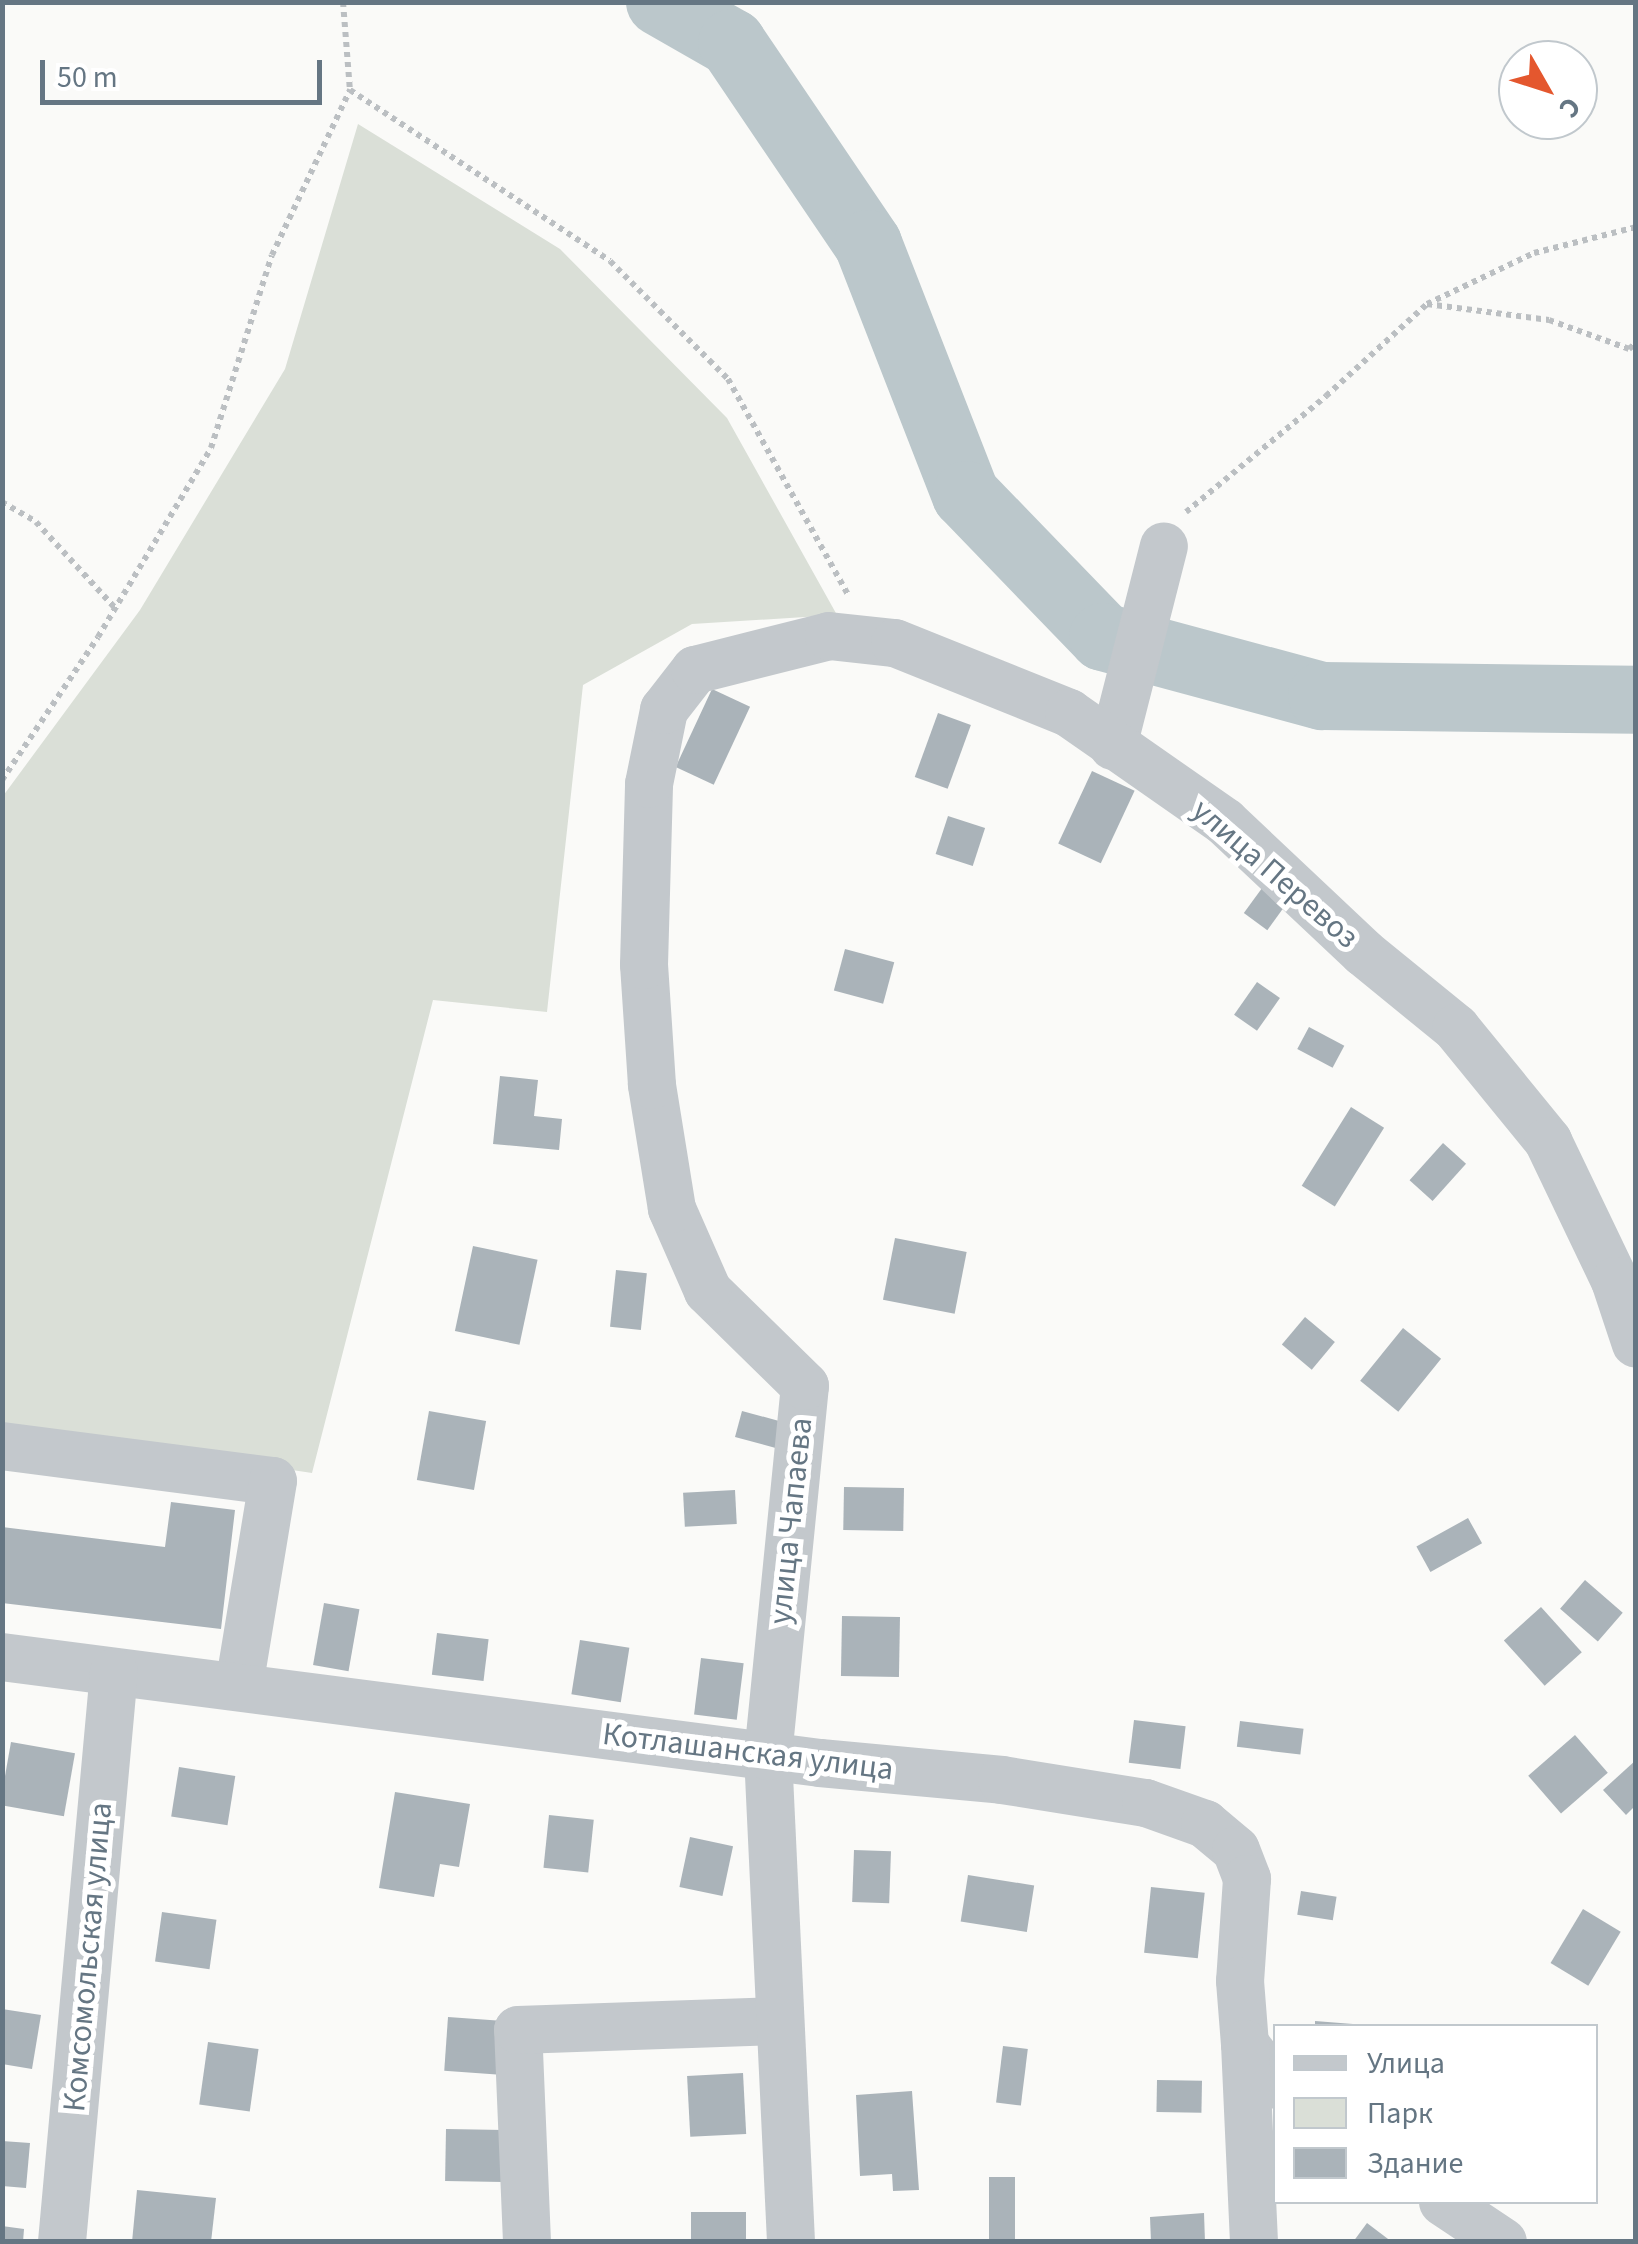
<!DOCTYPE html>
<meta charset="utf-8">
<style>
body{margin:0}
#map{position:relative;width:1638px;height:2244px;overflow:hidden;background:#fafaf8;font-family:"Source Sans 3",sans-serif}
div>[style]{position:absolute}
.green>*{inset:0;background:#dadfd7}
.river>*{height:68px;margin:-34px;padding:0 34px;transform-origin:34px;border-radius:34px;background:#bbc7cb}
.building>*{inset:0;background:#aab3b9;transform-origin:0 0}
.path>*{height:6px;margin-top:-3px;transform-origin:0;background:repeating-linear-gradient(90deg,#bbbfc2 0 5px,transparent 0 10px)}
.minor>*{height:48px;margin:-24px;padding:0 24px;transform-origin:24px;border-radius:24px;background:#c3c8cc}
span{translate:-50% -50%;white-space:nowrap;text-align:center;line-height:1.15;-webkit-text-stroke:10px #fff;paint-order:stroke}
.street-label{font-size:32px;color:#657683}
.frame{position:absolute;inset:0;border:5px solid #657683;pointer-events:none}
.legend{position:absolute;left:1273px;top:2024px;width:325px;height:180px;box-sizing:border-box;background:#fff;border:2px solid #c1c8cd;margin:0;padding:12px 18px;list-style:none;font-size:30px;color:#657683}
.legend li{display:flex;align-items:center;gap:20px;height:50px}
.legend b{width:50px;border:2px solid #c1c8cd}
.north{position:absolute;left:1498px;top:40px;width:100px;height:100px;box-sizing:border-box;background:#fff;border:2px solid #c1c8cd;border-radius:50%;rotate:129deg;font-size:28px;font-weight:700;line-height:40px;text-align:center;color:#657683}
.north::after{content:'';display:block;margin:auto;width:35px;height:45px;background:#e4572e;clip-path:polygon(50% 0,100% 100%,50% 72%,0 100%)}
.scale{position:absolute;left:40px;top:60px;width:282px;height:45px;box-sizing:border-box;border:5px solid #657683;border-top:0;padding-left:12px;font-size:30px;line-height:35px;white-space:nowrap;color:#657683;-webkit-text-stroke:8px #fff;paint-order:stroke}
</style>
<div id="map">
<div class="green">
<div style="clip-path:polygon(358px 124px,560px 249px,727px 418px,837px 615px,692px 624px,583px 685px,547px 1012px,433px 1000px,312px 1473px,3px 1427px,3px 796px,140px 610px,285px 369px)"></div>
</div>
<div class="river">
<div style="left:660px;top:2px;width:83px;rotate:29.7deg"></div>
<div style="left:732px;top:43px;width:243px;rotate:55.9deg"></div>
<div style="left:868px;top:244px;width:269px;rotate:68.7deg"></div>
<div style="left:966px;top:495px;width:197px;rotate:46deg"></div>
<div style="left:1103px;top:637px;width:227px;rotate:15.1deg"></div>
<div style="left:1322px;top:696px;width:314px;rotate:0.7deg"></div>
</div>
<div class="building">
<div style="left:712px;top:689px;width:42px;height:86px;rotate:25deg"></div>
<div style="left:938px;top:713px;width:35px;height:68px;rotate:20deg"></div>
<div style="left:1092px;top:771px;width:47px;height:80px;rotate:25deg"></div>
<div style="left:948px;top:816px;width:39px;height:40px;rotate:18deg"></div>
<div style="left:1265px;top:884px;width:29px;height:36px;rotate:36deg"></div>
<div style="left:845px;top:949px;width:51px;height:43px;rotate:15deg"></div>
<div style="left:1257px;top:982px;width:28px;height:40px;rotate:35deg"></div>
<div style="left:1309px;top:1027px;width:40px;height:25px;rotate:28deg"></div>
<div style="clip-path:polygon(500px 1076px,538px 1080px,534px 1116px,562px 1119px,559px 1150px,493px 1144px)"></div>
<div style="left:1351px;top:1107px;width:39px;height:93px;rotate:32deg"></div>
<div style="left:1443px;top:1143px;width:31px;height:50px;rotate:42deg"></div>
<div style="left:895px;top:1238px;width:73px;height:63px;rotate:11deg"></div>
<div style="left:473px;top:1246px;width:66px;height:87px;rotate:12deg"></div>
<div style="left:616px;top:1270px;width:31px;height:57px;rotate:6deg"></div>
<div style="left:1305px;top:1317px;width:39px;height:36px;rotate:40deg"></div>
<div style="left:1403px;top:1328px;width:49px;height:68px;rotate:39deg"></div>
<div style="left:429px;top:1411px;width:58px;height:70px;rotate:10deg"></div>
<div style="left:742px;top:1411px;width:43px;height:27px;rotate:15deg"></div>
<div style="left:844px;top:1487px;width:60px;height:43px;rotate:1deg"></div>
<div style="left:735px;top:1490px;width:34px;height:52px;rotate:87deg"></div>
<div style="clip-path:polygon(171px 1502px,235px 1510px,221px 1629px,2px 1603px,2px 1527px,165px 1547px)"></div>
<div style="left:1468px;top:1518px;width:29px;height:59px;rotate:61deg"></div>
<div style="left:1585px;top:1580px;width:50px;height:38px;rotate:41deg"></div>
<div style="left:324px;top:1603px;width:36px;height:63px;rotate:10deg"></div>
<div style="left:1541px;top:1607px;width:61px;height:50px;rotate:48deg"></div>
<div style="left:842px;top:1616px;width:58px;height:60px;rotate:1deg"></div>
<div style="left:437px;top:1633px;width:52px;height:42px;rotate:7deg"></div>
<div style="left:580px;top:1640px;width:50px;height:55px;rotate:9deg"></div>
<div style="left:701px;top:1658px;width:43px;height:57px;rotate:7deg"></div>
<div style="left:1134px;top:1720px;width:52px;height:43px;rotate:7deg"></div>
<div style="left:1240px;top:1721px;width:64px;height:26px;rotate:7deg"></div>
<div style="left:1575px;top:1735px;width:50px;height:62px;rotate:49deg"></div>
<div style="left:11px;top:1742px;width:65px;height:64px;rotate:10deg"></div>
<div style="clip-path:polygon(1636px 1760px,1636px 1805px,1626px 1815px,1603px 1790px)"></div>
<div style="left:179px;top:1767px;width:57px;height:50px;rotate:9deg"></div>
<div style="clip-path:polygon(395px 1792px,470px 1804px,459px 1867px,440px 1864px,434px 1897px,379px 1888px)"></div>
<div style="left:549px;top:1815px;width:45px;height:53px;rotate:6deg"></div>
<div style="left:690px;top:1837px;width:44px;height:51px;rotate:12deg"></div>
<div style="left:854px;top:1850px;width:37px;height:52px;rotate:2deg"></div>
<div style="left:968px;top:1875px;width:67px;height:47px;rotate:9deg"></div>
<div style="left:1151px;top:1887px;width:54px;height:66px;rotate:6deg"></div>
<div style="left:1301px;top:1891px;width:36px;height:24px;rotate:9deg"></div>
<div style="left:1583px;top:1909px;width:44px;height:63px;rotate:31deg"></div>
<div style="left:162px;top:1912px;width:55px;height:50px;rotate:8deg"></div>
<div style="clip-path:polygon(2px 2009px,41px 2015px,32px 2069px,2px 2064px)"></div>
<div style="left:448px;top:2017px;width:56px;height:54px;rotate:4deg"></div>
<div style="clip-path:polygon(1315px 2021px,1353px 2024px,1353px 2026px,1315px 2026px)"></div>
<div style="left:208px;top:2042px;width:51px;height:63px;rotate:8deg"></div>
<div style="left:1003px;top:2046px;width:25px;height:57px;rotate:7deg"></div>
<div style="left:743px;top:2073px;width:61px;height:56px;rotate:87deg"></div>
<div style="left:1157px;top:2080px;width:45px;height:32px;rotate:1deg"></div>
<div style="clip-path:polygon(912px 2091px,919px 2190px,893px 2191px,892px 2174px,860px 2176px,856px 2095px)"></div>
<div style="left:446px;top:2129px;width:58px;height:52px;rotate:1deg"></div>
<div style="clip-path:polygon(2px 2141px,30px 2143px,26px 2188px,2px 2186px)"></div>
<div style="left:1015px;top:2177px;width:65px;height:26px;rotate:90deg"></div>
<div style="clip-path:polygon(137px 2190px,216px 2198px,211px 2242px,132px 2242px)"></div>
<div style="left:691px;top:2212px;width:55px;height:30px"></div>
<div style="clip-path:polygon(1204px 2213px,1205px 2242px,1151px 2242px,1150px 2217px)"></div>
<div style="clip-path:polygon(1367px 2223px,1392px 2242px,1353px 2242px)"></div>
<div style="clip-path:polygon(2px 2226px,24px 2229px,23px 2242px,2px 2242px)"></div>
</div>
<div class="path">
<div style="left:343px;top:2px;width:88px;rotate:85.5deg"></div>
<div style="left:1427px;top:304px;width:119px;rotate:-25.5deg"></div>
<div style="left:1534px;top:253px;width:105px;rotate:-14.3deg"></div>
<div style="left:2px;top:502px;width:39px;rotate:30deg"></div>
<div style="left:36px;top:522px;width:117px;rotate:47.4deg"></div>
<div style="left:1186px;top:512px;width:182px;rotate:-39.6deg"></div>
<div style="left:1326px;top:396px;width:137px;rotate:-42.3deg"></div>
<div style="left:1427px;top:304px;width:123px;rotate:7.5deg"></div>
<div style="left:1549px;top:320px;width:85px;rotate:19.9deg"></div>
<div style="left:1629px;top:349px;width:9px;rotate:-41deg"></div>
<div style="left:2px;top:780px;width:172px;rotate:-56.1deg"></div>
<div style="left:98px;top:637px;width:220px;rotate:-59.1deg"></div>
<div style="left:211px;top:448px;width:202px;rotate:-72.5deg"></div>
<div style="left:272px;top:255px;width:183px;rotate:-64.7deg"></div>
<div style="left:350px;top:90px;width:311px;rotate:33.3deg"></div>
<div style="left:610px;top:261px;width:167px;rotate:45deg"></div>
<div style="left:728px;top:379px;width:248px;rotate:60.9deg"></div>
</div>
<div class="minor">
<div style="left:1113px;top:746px;width:206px;rotate:-75.7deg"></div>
<div style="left:2px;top:1446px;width:273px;rotate:7.4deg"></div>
<div style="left:273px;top:1481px;width:208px;rotate:99.4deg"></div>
<div style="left:2px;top:1657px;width:825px;rotate:7.38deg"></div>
<div style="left:820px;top:1763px;width:183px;rotate:5.3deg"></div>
<div style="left:1002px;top:1780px;width:146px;rotate:9.1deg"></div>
<div style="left:1146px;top:1803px;width:63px;rotate:19.6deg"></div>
<div style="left:1205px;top:1824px;width:40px;rotate:40deg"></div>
<div style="left:1236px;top:1850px;width:31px;rotate:69deg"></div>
<div style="left:1247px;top:1879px;width:102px;rotate:93.9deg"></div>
<div style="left:1240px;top:1981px;width:63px;rotate:85.5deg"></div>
<div style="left:1245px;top:2044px;width:51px;rotate:52.9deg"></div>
<div style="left:1245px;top:2044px;width:198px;rotate:87.4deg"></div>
<div style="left:1443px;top:2202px;width:72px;rotate:33.7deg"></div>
<div style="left:62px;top:2242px;width:572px;rotate:-84.79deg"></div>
<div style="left:527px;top:2242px;width:212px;rotate:-92.4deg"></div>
<div style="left:518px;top:2030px;width:262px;rotate:-2deg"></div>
<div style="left:791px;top:2242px;width:487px;rotate:-92.7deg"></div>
<div style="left:768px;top:1756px;width:372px;rotate:-84.3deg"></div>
<div style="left:805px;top:1386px;width:136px;rotate:-135.6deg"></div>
<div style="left:708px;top:1291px;width:90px;rotate:-113.7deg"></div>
<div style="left:672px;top:1209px;width:126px;rotate:-99.2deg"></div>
<div style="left:652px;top:1085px;width:120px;rotate:-93.8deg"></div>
<div style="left:644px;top:965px;width:181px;rotate:-88.4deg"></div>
<div style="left:649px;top:784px;width:76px;rotate:-78.5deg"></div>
<div style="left:664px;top:710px;width:51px;rotate:-52.2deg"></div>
<div style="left:695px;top:670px;width:138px;rotate:-14.2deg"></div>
<div style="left:829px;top:636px;width:66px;rotate:6.1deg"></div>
<div style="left:895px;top:643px;width:188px;rotate:21.9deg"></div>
<div style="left:1069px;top:713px;width:190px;rotate:34.9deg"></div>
<div style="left:1225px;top:822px;width:191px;rotate:43.3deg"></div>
<div style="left:1364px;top:953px;width:119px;rotate:39.2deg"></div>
<div style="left:1456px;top:1028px;width:146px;rotate:50.8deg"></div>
<div style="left:1548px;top:1141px;width:155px;rotate:64.4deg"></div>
<div style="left:1615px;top:1281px;width:66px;rotate:71.6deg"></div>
</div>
<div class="street-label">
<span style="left:1275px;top:874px;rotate:41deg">улица Перевоз</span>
<span style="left:791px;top:1521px;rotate:-84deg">улица Чапаева</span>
<span style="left:748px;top:1752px;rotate:7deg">Котлашанская улица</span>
<span style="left:88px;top:1957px;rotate:-85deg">Комсомольская улица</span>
</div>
<div class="frame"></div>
<ul class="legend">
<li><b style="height:12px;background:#c3c8cc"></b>Улица</li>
<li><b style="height:28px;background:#dadfd7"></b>Парк</li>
<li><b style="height:28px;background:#aab3b9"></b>Здание</li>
</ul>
<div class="north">С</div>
<div class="scale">50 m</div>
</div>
